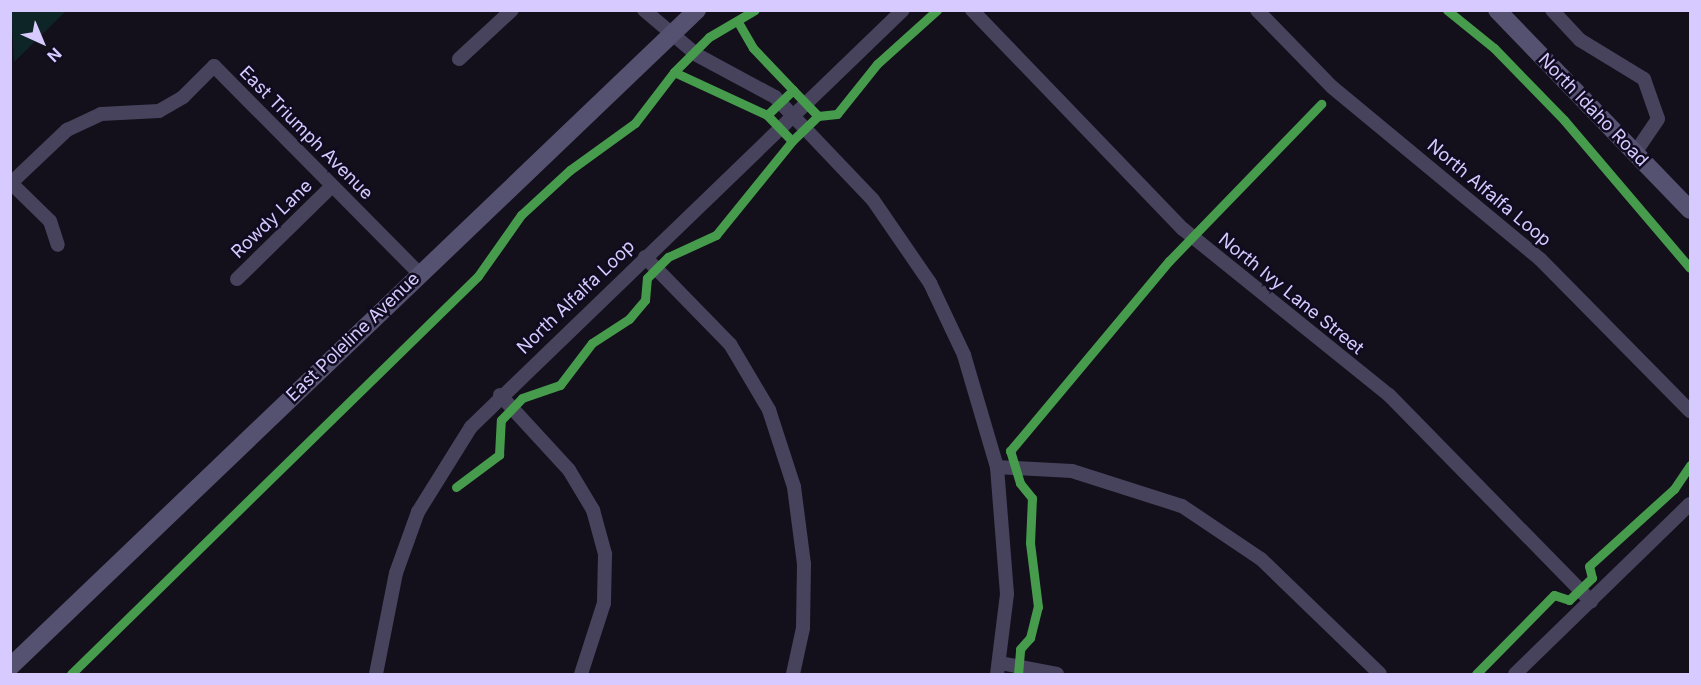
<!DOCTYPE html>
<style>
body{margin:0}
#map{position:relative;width:1701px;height:685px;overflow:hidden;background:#13101b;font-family:Inter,sans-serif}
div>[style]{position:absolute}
.green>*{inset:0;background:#0e2528}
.street>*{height:14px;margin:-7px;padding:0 7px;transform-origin:7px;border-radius:7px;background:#48435d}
.secondary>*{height:18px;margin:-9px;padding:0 9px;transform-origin:9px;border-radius:9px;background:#555170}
.cycleway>*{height:9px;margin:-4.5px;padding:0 4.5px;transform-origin:4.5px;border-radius:4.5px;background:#469c4c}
span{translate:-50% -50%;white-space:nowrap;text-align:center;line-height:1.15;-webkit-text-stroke:5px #110b20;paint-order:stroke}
.street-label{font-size:18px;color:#d6caff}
.frame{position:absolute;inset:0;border:12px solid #d6caff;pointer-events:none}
.north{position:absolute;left:12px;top:12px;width:60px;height:60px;-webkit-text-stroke:4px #110b20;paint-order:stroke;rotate:136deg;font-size:16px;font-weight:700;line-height:24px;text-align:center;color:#d6caff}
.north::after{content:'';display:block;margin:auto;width:21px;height:27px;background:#d6caff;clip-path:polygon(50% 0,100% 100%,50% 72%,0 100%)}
</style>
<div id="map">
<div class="green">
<div style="clip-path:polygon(11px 10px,66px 10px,66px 11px,14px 62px)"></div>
</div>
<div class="street">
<div style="left:644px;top:10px;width:70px;rotate:40.3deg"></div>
<div style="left:697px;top:55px;width:89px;rotate:28.3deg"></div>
<div style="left:775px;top:97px;width:142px;rotate:46.4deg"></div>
<div style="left:873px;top:200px;width:101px;rotate:55.5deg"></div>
<div style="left:930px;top:283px;width:80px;rotate:64.7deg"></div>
<div style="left:964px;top:355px;width:117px;rotate:73.6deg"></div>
<div style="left:997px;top:467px;width:127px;rotate:85.5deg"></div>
<div style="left:1007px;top:594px;width:81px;rotate:97.1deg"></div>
<div style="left:972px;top:10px;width:304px;rotate:46.1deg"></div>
<div style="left:1183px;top:229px;width:265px;rotate:38.9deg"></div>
<div style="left:1389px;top:395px;width:289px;rotate:45.6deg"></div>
<div style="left:1257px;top:10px;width:107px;rotate:45.8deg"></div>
<div style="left:1332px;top:87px;width:270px;rotate:39.6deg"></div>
<div style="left:1540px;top:259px;width:214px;rotate:45.4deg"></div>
<div style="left:1552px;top:10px;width:41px;rotate:47deg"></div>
<div style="left:1580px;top:40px;width:75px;rotate:31.4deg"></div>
<div style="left:1644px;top:79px;width:42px;rotate:70.7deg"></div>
<div style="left:1658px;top:119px;width:41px;rotate:124.1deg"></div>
<div style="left:459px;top:59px;width:72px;rotate:-42.8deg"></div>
<div style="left:11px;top:183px;width:54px;rotate:44.3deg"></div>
<div style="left:50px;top:221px;width:25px;rotate:72deg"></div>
<div style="left:10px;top:184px;width:79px;rotate:-43.5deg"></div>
<div style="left:67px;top:130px;width:38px;rotate:-25deg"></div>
<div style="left:101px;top:114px;width:58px;rotate:-3deg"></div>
<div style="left:159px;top:111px;width:28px;rotate:-30deg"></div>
<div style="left:183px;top:97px;width:44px;rotate:-45deg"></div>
<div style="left:214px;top:66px;width:291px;rotate:45.3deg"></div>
<div style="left:645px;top:257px;width:122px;rotate:45.7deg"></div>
<div style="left:730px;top:344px;width:77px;rotate:59.4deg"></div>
<div style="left:769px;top:410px;width:81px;rotate:72deg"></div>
<div style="left:794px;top:487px;width:78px;rotate:82.6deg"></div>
<div style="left:804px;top:564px;width:64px;rotate:90.9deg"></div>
<div style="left:803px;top:628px;width:47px;rotate:102.3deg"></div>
<div style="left:237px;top:279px;width:133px;rotate:-44.4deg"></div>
<div style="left:500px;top:395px;width:102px;rotate:47.4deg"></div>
<div style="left:569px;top:470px;width:47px;rotate:59deg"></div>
<div style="left:593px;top:510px;width:46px;rotate:74.7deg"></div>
<div style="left:605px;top:554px;width:49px;rotate:91.2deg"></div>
<div style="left:604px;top:603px;width:75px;rotate:107.9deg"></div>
<div style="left:997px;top:467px;width:75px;rotate:3.1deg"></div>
<div style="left:1072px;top:471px;width:115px;rotate:17.7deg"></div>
<div style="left:1182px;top:506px;width:95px;rotate:33.9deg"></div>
<div style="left:1261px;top:559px;width:165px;rotate:44deg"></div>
<div style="left:1000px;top:663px;width:58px;rotate:10.9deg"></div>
<div style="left:376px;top:674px;width:103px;rotate:-78.8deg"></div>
<div style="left:396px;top:573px;width:65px;rotate:-70.2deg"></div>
<div style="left:418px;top:512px;width:100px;rotate:-58.1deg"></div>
<div style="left:471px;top:427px;width:600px;rotate:-43.99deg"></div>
<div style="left:1515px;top:674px;width:244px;rotate:-44.2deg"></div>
</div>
<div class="secondary">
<div style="left:1497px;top:10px;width:278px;rotate:46deg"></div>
<div style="left:10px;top:667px;width:951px;rotate:-43.72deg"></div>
</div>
<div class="cycleway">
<div style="left:1447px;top:10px;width:60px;rotate:39deg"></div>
<div style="left:1494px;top:48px;width:100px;rotate:45.8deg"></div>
<div style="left:1564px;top:120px;width:194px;rotate:49.6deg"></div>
<div style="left:738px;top:22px;width:30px;rotate:60deg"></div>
<div style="left:753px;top:48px;width:58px;rotate:46.4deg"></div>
<div style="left:674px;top:72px;width:49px;rotate:-45deg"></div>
<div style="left:709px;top:37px;width:53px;rotate:-30.4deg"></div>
<div style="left:818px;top:116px;width:19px;rotate:-6deg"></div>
<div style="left:837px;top:114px;width:64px;rotate:-51.3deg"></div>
<div style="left:877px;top:64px;width:81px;rotate:-42deg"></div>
<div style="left:456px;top:487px;width:54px;rotate:-36.7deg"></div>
<div style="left:499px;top:455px;width:35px;rotate:-87deg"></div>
<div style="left:501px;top:420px;width:30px;rotate:-46deg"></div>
<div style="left:522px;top:398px;width:40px;rotate:-18.9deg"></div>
<div style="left:560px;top:385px;width:53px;rotate:-52.7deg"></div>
<div style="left:592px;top:343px;width:44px;rotate:-33deg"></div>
<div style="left:629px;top:319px;width:25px;rotate:-50deg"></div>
<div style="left:645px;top:300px;width:22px;rotate:-85deg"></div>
<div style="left:647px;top:278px;width:30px;rotate:-45deg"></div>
<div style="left:668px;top:257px;width:53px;rotate:-24.6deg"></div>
<div style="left:716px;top:235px;width:121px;rotate:-51deg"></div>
<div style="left:71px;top:674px;width:569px;rotate:-44.36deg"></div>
<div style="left:478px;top:276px;width:75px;rotate:-54.8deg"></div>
<div style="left:521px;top:215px;width:67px;rotate:-42.6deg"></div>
<div style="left:570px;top:170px;width:80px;rotate:-35.9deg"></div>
<div style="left:635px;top:123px;width:64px;rotate:-52.6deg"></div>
<div style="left:674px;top:72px;width:102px;rotate:24.8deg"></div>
<div style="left:767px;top:115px;width:36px;rotate:46deg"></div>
<div style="left:792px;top:141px;width:36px;rotate:-44deg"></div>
<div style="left:818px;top:116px;width:36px;rotate:-134deg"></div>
<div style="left:793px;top:90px;width:36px;rotate:136deg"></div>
<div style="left:1018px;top:674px;width:25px;rotate:-85deg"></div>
<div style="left:1020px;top:649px;width:15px;rotate:-48deg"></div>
<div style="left:1030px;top:638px;width:32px;rotate:-76deg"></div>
<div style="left:1038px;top:607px;width:64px;rotate:-97.1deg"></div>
<div style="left:1030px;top:543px;width:45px;rotate:-87.5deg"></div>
<div style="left:1032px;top:498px;width:19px;rotate:-129deg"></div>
<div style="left:1020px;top:483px;width:34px;rotate:-107deg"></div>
<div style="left:1010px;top:451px;width:248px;rotate:-50.1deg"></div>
<div style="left:1169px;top:261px;width:219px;rotate:-45.9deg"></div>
<div style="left:1476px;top:674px;width:111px;rotate:-45.4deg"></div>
<div style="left:1554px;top:595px;width:16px;rotate:18deg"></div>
<div style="left:1569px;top:600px;width:32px;rotate:-44deg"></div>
<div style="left:1592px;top:578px;width:12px;rotate:-104deg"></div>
<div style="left:1589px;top:566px;width:115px;rotate:-42.2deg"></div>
<div style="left:1674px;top:489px;width:29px;rotate:-56deg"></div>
</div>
<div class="street-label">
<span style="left:1593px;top:110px;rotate:46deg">North Idaho Road</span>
<span style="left:306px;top:133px;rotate:45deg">East Triumph Avenue</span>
<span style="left:1489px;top:193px;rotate:40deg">North Alfalfa Loop</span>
<span style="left:272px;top:219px;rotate:-44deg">Rowdy Lane</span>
<span style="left:1291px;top:294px;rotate:39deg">North Ivy Lane Street</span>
<span style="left:576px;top:297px;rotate:-44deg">North Alfalfa Loop</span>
<span style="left:353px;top:337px;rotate:-44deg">East Poleline Avenue</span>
</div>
<div class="frame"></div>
<div class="north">N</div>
</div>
